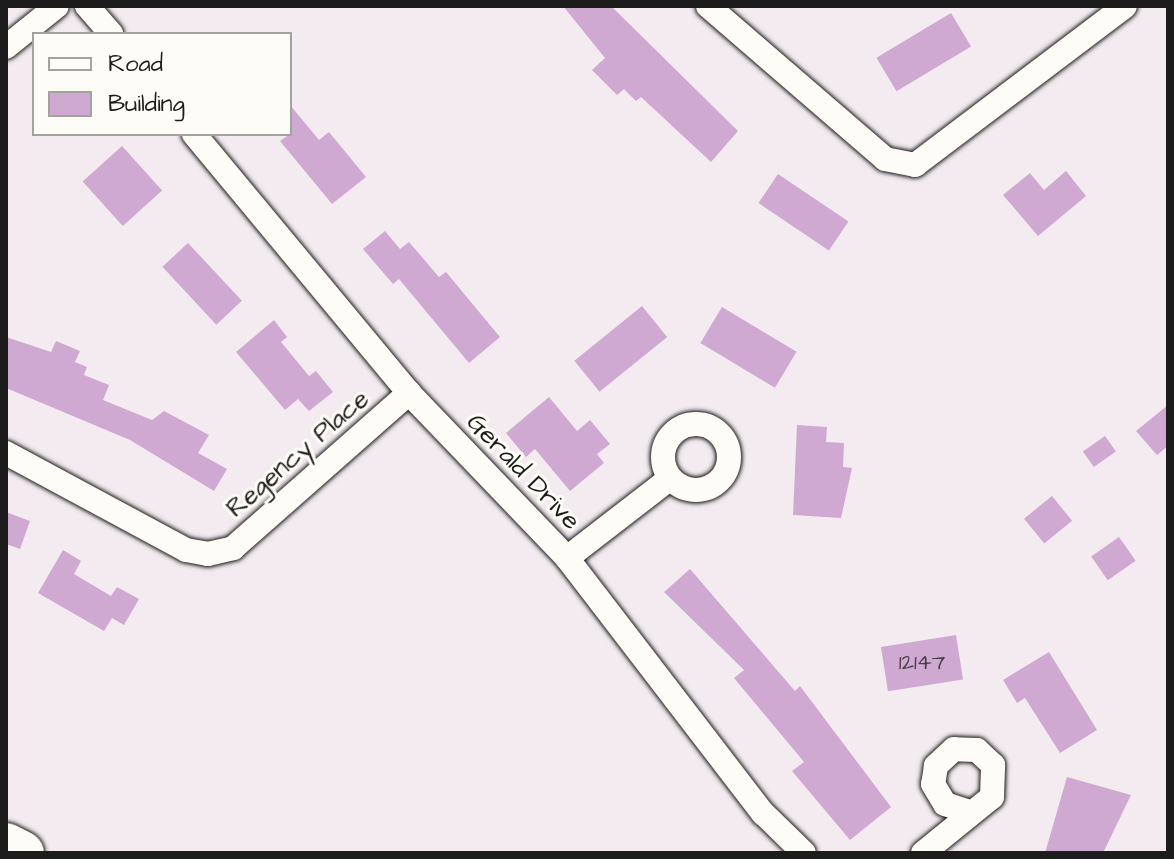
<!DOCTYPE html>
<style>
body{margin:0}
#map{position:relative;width:1174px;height:859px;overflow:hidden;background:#f4ebf0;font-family:"Architects Daughter",sans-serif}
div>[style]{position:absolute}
.building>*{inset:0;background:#cfa9d2;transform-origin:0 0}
.roads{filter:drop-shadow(0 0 2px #1c1c1c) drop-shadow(0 0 2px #1c1c1c)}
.minor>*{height:24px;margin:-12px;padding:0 12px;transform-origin:12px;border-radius:12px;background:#fdfcf7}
.minor>.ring{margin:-12px;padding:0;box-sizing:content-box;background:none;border:24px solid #fdfcf7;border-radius:50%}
.motorway>*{height:44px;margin:-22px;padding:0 22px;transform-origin:22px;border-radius:22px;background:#fdfcf7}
span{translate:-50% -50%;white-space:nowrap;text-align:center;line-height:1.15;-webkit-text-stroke:6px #fdfcf7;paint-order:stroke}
.number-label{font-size:22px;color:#493f4a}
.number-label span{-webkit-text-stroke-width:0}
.street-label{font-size:26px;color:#1c1c1c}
.frame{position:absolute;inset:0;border:8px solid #1c1c1c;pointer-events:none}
.legend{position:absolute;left:32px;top:32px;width:260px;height:104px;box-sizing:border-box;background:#fdfcf7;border:2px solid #a3a29f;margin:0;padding:10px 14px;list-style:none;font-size:24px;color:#1c1c1c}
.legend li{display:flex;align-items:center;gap:16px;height:40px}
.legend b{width:40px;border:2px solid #a3a29f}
</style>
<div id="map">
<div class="building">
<div style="clip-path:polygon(563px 6px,611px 6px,738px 131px,711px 162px,641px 97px,636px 101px,624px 89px,617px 95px,592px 70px,605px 58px)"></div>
<div style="left:951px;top:13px;width:39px;height:87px;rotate:59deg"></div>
<div style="clip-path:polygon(290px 105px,319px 140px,329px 132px,366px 177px,332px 204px,280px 141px,290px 134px)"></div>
<div style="left:122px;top:146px;width:60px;height:53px;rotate:48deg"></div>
<div style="clip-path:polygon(1066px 171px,1086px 196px,1038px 236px,1003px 195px,1030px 173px,1044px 190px)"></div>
<div style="left:778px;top:174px;width:85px;height:35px;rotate:34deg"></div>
<div style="clip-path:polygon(385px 231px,400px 249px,409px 242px,439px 277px,446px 272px,500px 337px,469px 363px,399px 279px,393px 284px,363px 249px)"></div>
<div style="left:188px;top:243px;width:79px;height:35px;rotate:47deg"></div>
<div style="left:642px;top:306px;width:40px;height:87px;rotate:51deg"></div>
<div style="left:722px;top:307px;width:87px;height:42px;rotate:31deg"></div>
<div style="clip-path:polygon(274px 320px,287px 337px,281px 342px,309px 376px,316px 371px,333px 392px,309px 411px,298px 399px,285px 410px,236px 352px)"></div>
<div style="clip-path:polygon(6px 337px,51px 352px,56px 341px,80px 351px,75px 362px,87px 367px,84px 375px,109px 385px,103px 400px,152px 420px,164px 411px,209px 435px,198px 453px,227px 469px,214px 491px,130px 440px,6px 388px)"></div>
<div style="clip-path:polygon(549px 397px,577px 431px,590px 420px,610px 444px,597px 454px,604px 463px,570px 491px,535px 449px,526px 457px,506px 433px)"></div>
<div style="clip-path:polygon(1168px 405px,1168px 446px,1157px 455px,1136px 431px)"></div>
<div style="clip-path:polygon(797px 425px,827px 427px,826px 442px,844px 443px,843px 467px,852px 468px,841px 518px,793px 515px)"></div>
<div style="left:1105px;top:436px;width:19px;height:27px;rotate:55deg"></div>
<div style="left:1052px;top:496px;width:32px;height:36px;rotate:51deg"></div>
<div style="clip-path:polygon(6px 512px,30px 521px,20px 549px,6px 544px)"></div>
<div style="left:1119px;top:537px;width:29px;height:34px;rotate:55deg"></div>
<div style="clip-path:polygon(63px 550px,81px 561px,74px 574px,111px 596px,117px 587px,139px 599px,124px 625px,112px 618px,104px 631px,38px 593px)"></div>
<div style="clip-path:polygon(690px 569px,795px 691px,800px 686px,891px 807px,850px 840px,792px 771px,804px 762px,734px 678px,744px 670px,664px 592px)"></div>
<div style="left:956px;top:635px;width:45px;height:76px;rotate:81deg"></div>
<div style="clip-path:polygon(1049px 652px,1097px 730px,1060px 753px,1025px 698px,1017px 703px,1003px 680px)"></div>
<div style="clip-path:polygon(1067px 777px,1131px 795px,1103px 853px,1045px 853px)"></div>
</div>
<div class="roads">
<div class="minor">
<div style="left:87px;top:6px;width:37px;rotate:49deg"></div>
<div style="left:708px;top:6px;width:234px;rotate:40.8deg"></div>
<div style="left:885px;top:159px;width:31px;rotate:11deg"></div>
<div style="left:915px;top:165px;width:263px;rotate:-37.1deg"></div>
<div style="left:6px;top:47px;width:65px;rotate:-38.8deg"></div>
<div style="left:194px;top:134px;width:337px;rotate:50.3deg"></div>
<div style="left:409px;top:393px;width:228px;rotate:46.2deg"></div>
<div style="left:567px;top:558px;width:322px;rotate:52.5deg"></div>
<div style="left:763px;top:813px;width:57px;rotate:44.3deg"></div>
<div class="ring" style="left:663px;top:424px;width:42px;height:42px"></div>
<div style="left:6px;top:453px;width:204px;rotate:28.3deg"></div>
<div style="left:186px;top:550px;width:22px;rotate:10deg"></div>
<div style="left:208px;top:554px;width:26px;rotate:-13deg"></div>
<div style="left:233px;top:548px;width:235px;rotate:-41.4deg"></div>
<div style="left:567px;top:558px;width:128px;rotate:-37.7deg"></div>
<div style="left:923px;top:853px;width:89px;rotate:-39.1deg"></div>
<div style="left:992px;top:797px;width:32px;rotate:-88deg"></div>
<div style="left:993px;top:765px;width:22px;rotate:-137deg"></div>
<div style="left:977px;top:750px;width:23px;rotate:-178deg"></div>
<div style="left:954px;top:749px;width:25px;rotate:137deg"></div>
<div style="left:936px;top:766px;width:18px;rotate:99deg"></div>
<div style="left:933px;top:784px;width:23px;rotate:59deg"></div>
<div style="left:945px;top:804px;width:23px;rotate:18deg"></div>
</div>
<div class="motorway">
<div style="left:6px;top:845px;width:18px;rotate:27deg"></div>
</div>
</div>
<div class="number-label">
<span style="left:922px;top:663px">12147</span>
</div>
<div class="street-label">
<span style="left:298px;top:454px;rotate:-41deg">Regency Place</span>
<span style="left:523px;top:472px;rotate:46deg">Gerald Drive</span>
</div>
<div class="frame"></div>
<ul class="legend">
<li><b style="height:10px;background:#fdfcf7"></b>Road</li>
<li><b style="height:22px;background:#cfa9d2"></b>Building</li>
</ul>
</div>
